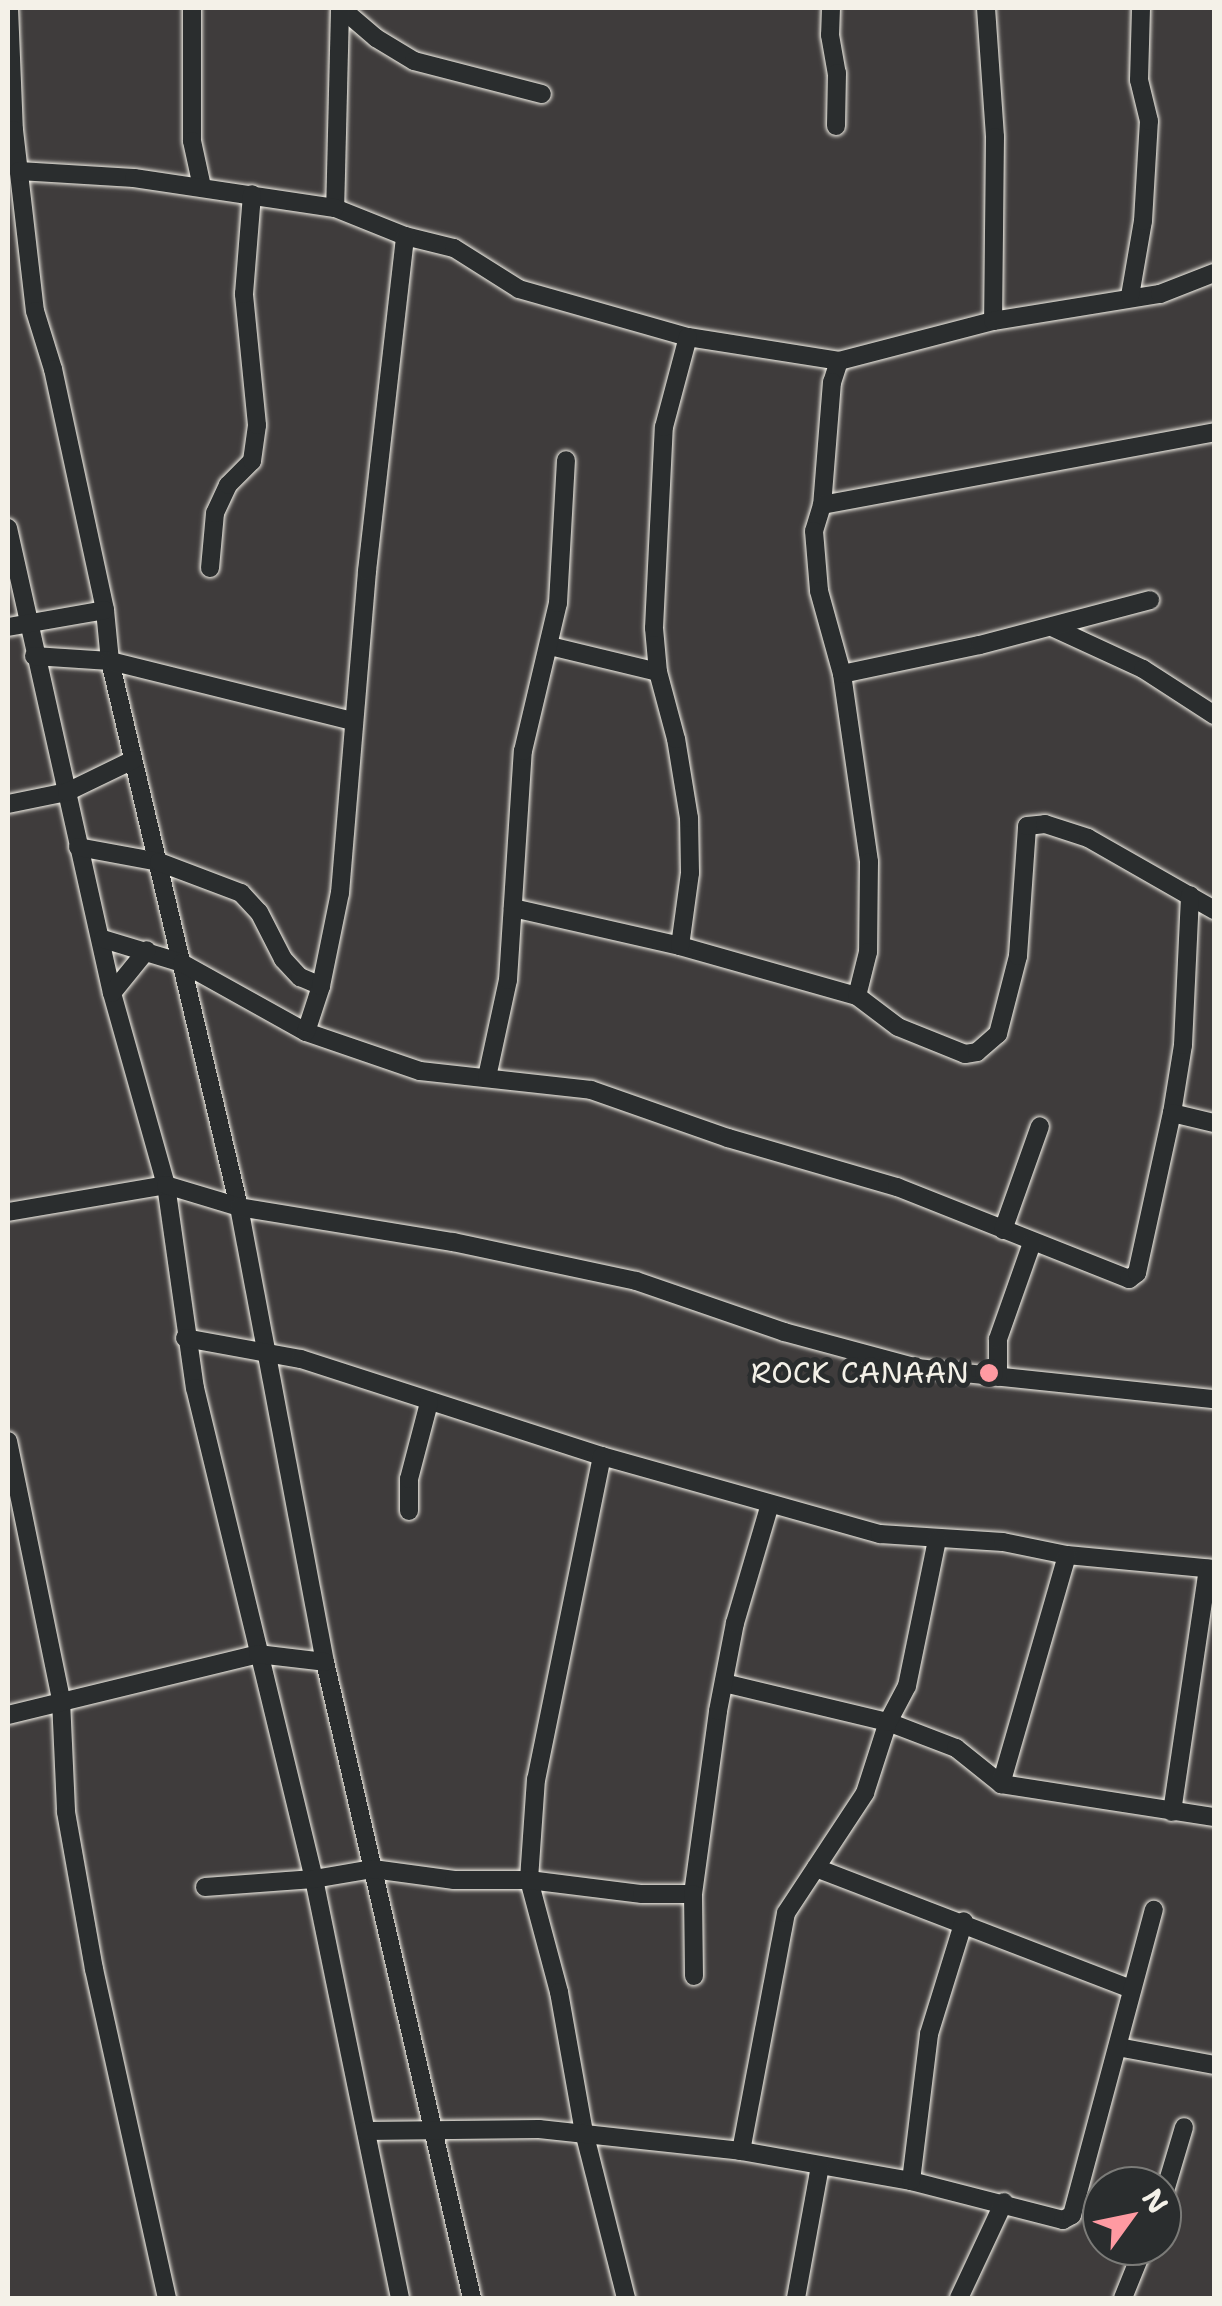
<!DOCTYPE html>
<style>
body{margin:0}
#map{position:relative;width:1222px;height:2306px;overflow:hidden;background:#3f3c3c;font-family:"Shantell Sans",sans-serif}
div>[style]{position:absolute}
.roads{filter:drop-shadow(0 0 2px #f4f1e8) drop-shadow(0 0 2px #f4f1e8)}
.minor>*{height:18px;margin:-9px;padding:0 9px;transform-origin:9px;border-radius:9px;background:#2a2d2e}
.dots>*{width:28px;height:28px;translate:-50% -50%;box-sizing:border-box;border:5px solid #2a2d2e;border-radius:50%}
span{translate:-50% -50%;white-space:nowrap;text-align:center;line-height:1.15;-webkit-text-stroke:10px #2a2d2e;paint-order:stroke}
.poi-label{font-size:30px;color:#f4f1e8}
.right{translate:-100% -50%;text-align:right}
.frame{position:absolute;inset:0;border:10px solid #f4f1e8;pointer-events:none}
.north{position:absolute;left:1082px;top:2166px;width:100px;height:100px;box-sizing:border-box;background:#2a2d2e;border:2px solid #7b7b78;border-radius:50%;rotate:57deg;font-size:28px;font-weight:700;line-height:40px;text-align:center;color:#f4f1e8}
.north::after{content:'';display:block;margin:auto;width:35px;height:45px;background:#ff9aa2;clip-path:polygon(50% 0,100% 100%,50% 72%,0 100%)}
</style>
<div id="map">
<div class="roads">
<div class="minor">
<div style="left:9px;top:8px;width:122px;rotate:87.7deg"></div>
<div style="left:14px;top:130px;width:182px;rotate:83.4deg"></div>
<div style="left:35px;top:311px;width:61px;rotate:72.8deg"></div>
<div style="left:53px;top:369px;width:247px;rotate:77.8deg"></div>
<div style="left:105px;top:610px;width:51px;rotate:84.4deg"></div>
<div style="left:110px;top:661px;width:561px;rotate:76.71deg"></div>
<div style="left:239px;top:1207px;width:463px;rotate:79.3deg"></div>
<div style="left:325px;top:1662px;width:653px;rotate:76.99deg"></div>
<div style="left:192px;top:8px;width:133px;rotate:90deg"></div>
<div style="left:192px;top:141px;width:47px;rotate:77.7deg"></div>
<div style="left:341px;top:8px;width:46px;rotate:40.6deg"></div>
<div style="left:376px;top:38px;width:44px;rotate:31.2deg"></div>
<div style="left:414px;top:61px;width:132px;rotate:14.5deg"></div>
<div style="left:831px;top:8px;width:27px;rotate:92deg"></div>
<div style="left:830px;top:35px;width:39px;rotate:80deg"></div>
<div style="left:837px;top:73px;width:53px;rotate:91.1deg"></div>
<div style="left:986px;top:8px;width:129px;rotate:86deg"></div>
<div style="left:995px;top:137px;width:184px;rotate:90.6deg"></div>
<div style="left:340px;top:10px;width:198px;rotate:91.4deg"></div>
<div style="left:335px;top:208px;width:75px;rotate:21.8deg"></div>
<div style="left:405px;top:236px;width:50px;rotate:13.8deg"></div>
<div style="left:454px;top:248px;width:77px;rotate:32.2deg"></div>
<div style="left:519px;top:289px;width:176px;rotate:15.9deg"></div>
<div style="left:688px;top:337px;width:153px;rotate:9deg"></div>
<div style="left:839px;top:361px;width:159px;rotate:-14.6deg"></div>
<div style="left:993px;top:321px;width:169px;rotate:-9.2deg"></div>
<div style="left:1160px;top:294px;width:58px;rotate:-21.3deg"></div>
<div style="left:19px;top:171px;width:115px;rotate:3.5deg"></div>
<div style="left:134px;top:178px;width:203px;rotate:8.5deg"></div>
<div style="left:1130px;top:296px;width:76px;rotate:-80.2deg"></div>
<div style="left:1143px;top:221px;width:100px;rotate:-86.6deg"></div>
<div style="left:1149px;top:121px;width:42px;rotate:-103.7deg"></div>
<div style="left:1139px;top:80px;width:72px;rotate:-88.4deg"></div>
<div style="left:839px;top:361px;width:22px;rotate:108deg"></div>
<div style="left:832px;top:382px;width:123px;rotate:94.6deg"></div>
<div style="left:822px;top:505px;width:27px;rotate:107deg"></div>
<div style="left:814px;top:531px;width:60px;rotate:85.2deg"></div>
<div style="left:819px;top:591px;width:86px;rotate:74.5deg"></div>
<div style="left:842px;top:674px;width:190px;rotate:81.8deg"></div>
<div style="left:869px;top:862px;width:90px;rotate:90.6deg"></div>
<div style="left:868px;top:952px;width:45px;rotate:104deg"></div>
<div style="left:822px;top:505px;width:399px;rotate:-10.5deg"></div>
<div style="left:8px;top:528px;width:476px;rotate:77.4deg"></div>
<div style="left:112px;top:993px;width:199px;rotate:74.3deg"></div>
<div style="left:166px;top:1185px;width:205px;rotate:81.9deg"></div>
<div style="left:195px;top:1388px;width:505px;rotate:76.38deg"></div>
<div style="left:314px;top:1879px;width:428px;rotate:78.4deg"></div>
<div style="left:210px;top:568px;width:55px;rotate:-84.8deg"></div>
<div style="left:215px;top:513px;width:31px;rotate:-65deg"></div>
<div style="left:228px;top:485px;width:34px;rotate:-45deg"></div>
<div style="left:252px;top:461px;width:36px;rotate:-82deg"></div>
<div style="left:257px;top:425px;width:132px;rotate:-95.7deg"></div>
<div style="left:244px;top:294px;width:100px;rotate:-85.4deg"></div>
<div style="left:8px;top:627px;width:98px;rotate:-9.9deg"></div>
<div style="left:1052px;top:627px;width:100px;rotate:24.8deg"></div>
<div style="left:1143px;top:669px;width:85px;rotate:32.9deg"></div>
<div style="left:550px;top:646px;width:111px;rotate:13.5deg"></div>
<div style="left:34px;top:656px;width:76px;rotate:3.8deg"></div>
<div style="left:110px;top:661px;width:250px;rotate:13.9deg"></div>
<div style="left:842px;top:674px;width:141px;rotate:-11.9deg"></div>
<div style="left:980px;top:645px;width:176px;rotate:-14.8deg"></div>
<div style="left:8px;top:804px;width:60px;rotate:-11.5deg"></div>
<div style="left:67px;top:792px;width:73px;rotate:-25.9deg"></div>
<div style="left:78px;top:847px;width:82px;rotate:10.5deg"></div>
<div style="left:159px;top:862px;width:88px;rotate:20.7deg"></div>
<div style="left:241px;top:893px;width:26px;rotate:47deg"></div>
<div style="left:259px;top:912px;width:53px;rotate:62.9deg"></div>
<div style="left:283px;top:959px;width:25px;rotate:47deg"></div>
<div style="left:300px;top:977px;width:23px;rotate:23deg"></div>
<div style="left:513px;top:908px;width:171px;rotate:12.8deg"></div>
<div style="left:680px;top:946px;width:184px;rotate:15.8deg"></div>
<div style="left:857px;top:996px;width:51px;rotate:37.1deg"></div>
<div style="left:898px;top:1027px;width:72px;rotate:21.9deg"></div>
<div style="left:965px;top:1054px;width:12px;rotate:-9deg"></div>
<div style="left:977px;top:1052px;width:28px;rotate:-41deg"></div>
<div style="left:998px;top:1034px;width:81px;rotate:-75.6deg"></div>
<div style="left:1018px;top:956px;width:130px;rotate:-86deg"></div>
<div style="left:1027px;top:826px;width:18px;rotate:-6deg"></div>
<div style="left:1045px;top:824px;width:45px;rotate:18deg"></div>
<div style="left:1088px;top:838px;width:145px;rotate:29.7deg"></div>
<div style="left:103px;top:939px;width:83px;rotate:16.9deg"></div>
<div style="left:182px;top:963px;width:142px;rotate:29.1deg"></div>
<div style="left:306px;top:1032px;width:120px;rotate:18.9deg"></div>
<div style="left:420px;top:1071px;width:172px;rotate:6.3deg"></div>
<div style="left:591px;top:1090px;width:145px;rotate:19.3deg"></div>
<div style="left:728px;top:1138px;width:176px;rotate:16.2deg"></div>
<div style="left:897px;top:1187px;width:250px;rotate:21.6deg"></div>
<div style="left:1129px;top:1279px;width:10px;rotate:-37deg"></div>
<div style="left:1137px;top:1273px;width:164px;rotate:-77.7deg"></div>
<div style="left:1172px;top:1113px;width:69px;rotate:-80.8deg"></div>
<div style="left:1183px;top:1045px;width:150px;rotate:-87.3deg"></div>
<div style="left:680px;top:946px;width:74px;rotate:-82.2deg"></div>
<div style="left:690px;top:873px;width:55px;rotate:-91deg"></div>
<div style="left:689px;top:818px;width:80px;rotate:-99.3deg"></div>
<div style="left:676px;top:739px;width:69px;rotate:-105deg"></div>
<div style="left:658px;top:672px;width:44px;rotate:-95.2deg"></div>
<div style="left:654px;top:628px;width:201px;rotate:-87.2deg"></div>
<div style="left:664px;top:427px;width:93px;rotate:-75.1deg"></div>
<div style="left:112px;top:993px;width:55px;rotate:-50.9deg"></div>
<div style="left:306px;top:1032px;width:48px;rotate:-71.9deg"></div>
<div style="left:321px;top:986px;width:95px;rotate:-78.5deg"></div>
<div style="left:340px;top:893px;width:323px;rotate:-85.2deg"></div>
<div style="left:367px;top:571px;width:337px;rotate:-83.5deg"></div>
<div style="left:487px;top:1077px;width:99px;rotate:-77.8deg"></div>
<div style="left:508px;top:980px;width:229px;rotate:-86.3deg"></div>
<div style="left:523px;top:751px;width:152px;rotate:-76.7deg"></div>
<div style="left:558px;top:603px;width:143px;rotate:-86.8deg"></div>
<div style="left:1172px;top:1113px;width:43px;rotate:13.4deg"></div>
<div style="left:8px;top:1212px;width:160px;rotate:-9.7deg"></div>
<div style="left:166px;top:1185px;width:76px;rotate:16.8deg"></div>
<div style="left:239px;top:1207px;width:217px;rotate:9.3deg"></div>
<div style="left:453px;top:1242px;width:187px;rotate:12deg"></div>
<div style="left:636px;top:1281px;width:157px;rotate:19deg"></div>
<div style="left:784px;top:1332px;width:138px;rotate:15.1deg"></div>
<div style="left:917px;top:1368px;width:299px;rotate:6deg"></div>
<div style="left:1003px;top:1230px;width:110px;rotate:-70.4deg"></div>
<div style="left:185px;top:1338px;width:118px;rotate:10.3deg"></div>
<div style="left:301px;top:1359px;width:316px;rotate:17.9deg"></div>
<div style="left:602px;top:1456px;width:289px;rotate:15.7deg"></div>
<div style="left:880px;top:1534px;width:123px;rotate:3.7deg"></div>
<div style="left:1003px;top:1542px;width:65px;rotate:11.5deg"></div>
<div style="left:1067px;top:1555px;width:148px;rotate:5.4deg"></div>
<div style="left:998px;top:1377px;width:38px;rotate:-90deg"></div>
<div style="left:998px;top:1339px;width:102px;rotate:-70.5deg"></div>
<div style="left:8px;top:1441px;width:264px;rotate:78.4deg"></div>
<div style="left:61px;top:1700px;width:112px;rotate:87.4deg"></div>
<div style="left:66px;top:1812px;width:159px;rotate:79.9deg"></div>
<div style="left:94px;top:1969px;width:337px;rotate:77.5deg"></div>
<div style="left:602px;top:1456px;width:330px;rotate:101.5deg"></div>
<div style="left:536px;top:1779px;width:101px;rotate:94deg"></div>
<div style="left:529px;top:1880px;width:116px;rotate:75deg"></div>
<div style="left:559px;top:1992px;width:142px;rotate:79.9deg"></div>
<div style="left:584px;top:2132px;width:171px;rotate:75.8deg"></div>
<div style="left:409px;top:1511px;width:32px;rotate:-90deg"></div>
<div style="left:409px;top:1479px;width:79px;rotate:-75.3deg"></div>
<div style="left:724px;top:1683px;width:169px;rotate:13.4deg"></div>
<div style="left:888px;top:1722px;width:73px;rotate:20.9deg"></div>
<div style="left:956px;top:1748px;width:58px;rotate:38.7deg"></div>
<div style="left:1001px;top:1784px;width:216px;rotate:8.8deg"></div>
<div style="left:8px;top:1715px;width:257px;rotate:-13.7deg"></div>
<div style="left:258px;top:1654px;width:67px;rotate:6.8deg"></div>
<div style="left:1001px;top:1784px;width:238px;rotate:-73.9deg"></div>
<div style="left:1172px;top:1812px;width:246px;rotate:-81.6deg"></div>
<div style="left:816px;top:1868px;width:338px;rotate:21deg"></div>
<div style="left:205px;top:1887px;width:109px;rotate:-4.2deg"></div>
<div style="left:314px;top:1879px;width:60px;rotate:-9.6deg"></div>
<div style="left:373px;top:1869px;width:82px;rotate:7.7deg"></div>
<div style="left:454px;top:1880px;width:75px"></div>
<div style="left:529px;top:1880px;width:114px;rotate:7.1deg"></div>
<div style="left:642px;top:1894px;width:51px"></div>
<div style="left:693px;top:1894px;width:185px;rotate:-82.2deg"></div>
<div style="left:718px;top:1711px;width:90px;rotate:-79.1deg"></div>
<div style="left:735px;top:1623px;width:124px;rotate:-73.6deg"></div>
<div style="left:693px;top:1894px;width:82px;rotate:89.3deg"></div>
<div style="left:1118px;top:2047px;width:98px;rotate:10.6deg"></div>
<div style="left:366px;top:2131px;width:173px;rotate:-0.7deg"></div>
<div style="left:539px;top:2129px;width:203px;rotate:6.2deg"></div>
<div style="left:741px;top:2151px;width:173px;rotate:10deg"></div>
<div style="left:911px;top:2181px;width:157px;rotate:14.4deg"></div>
<div style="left:1063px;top:2220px;width:10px;rotate:-29deg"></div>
<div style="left:1072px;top:2215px;width:316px;rotate:-75deg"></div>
<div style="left:741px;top:2151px;width:242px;rotate:-79.3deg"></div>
<div style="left:786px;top:1913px;width:144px;rotate:-56.6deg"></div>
<div style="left:865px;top:1793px;width:75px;rotate:-72.1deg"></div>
<div style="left:888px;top:1722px;width:41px;rotate:-62.2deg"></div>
<div style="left:907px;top:1686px;width:149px;rotate:-78.4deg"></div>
<div style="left:911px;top:2181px;width:148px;rotate:-83deg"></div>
<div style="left:929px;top:2034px;width:118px;rotate:-72.8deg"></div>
<div style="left:1162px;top:2201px;width:77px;rotate:-73.4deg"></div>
<div style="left:796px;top:2298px;width:134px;rotate:-79.7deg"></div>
<div style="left:959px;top:2298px;width:106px;rotate:-64.9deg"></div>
<div style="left:1123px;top:2298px;width:56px;rotate:-68deg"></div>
</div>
</div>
<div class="dots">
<div style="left:989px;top:1373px;background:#ff9aa2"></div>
</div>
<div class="poi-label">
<span class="right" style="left:969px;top:1373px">ROCK CANAAN</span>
</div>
<div class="frame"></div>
<div class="north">N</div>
</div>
